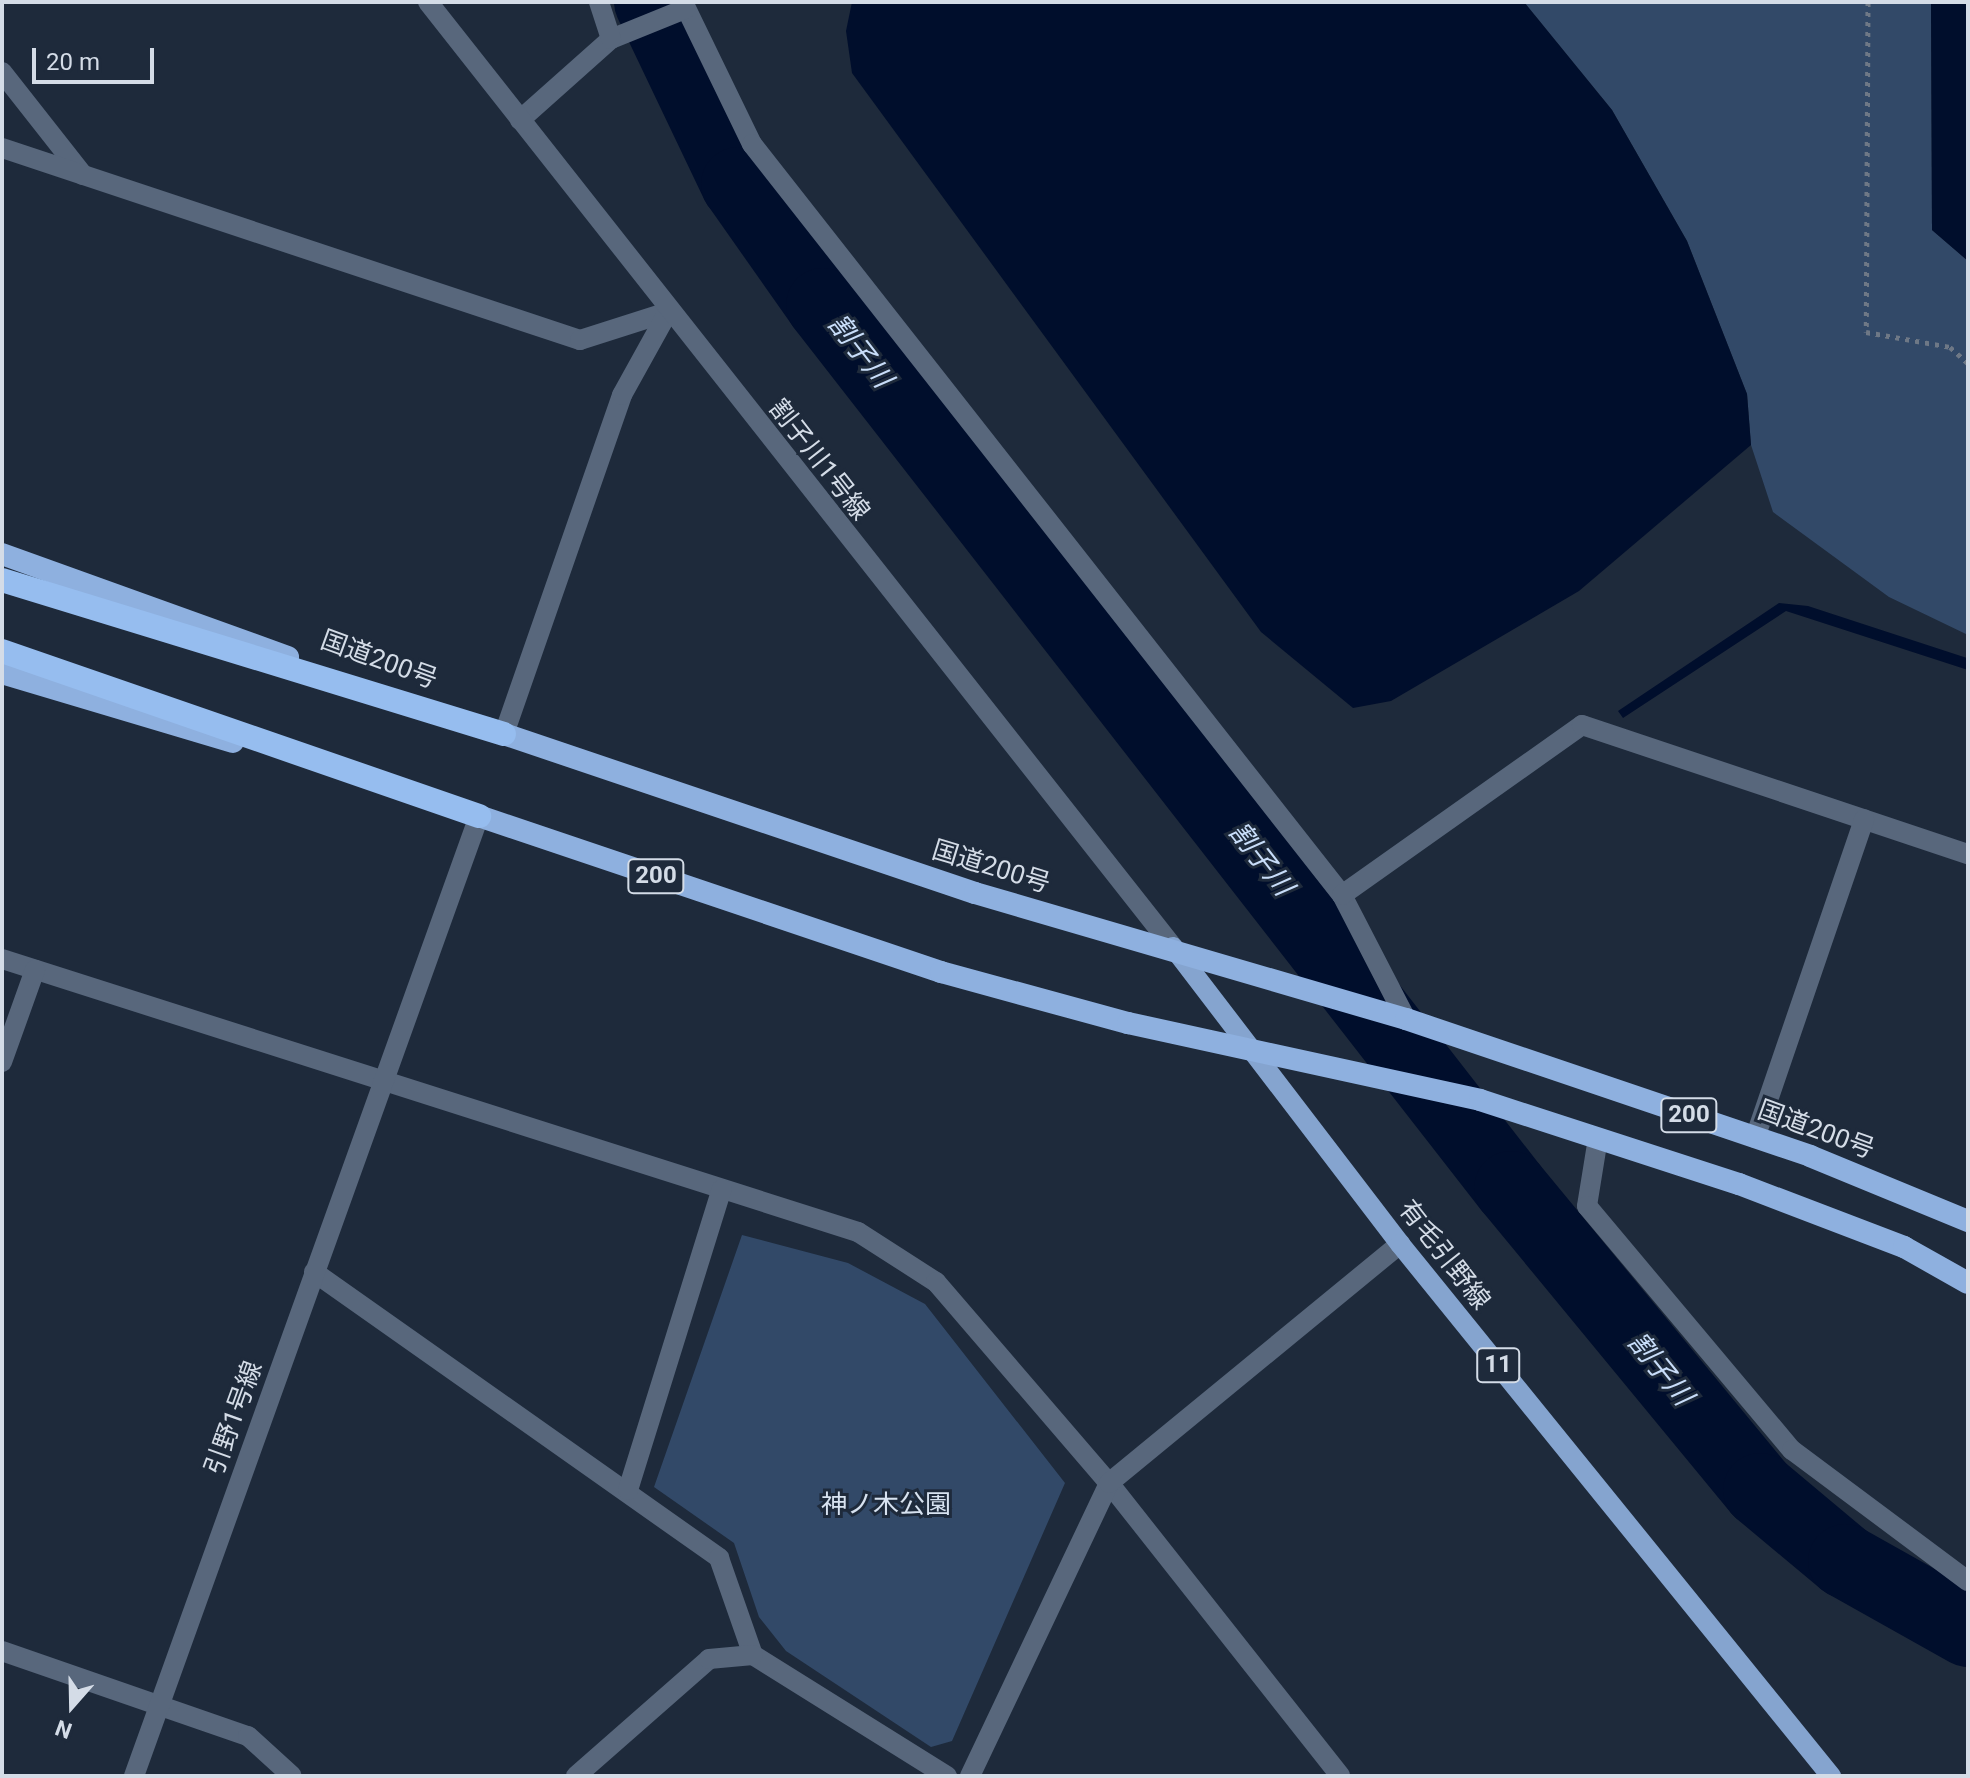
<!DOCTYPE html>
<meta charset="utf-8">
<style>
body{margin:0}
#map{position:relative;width:1970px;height:1778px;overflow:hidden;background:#1e2a3b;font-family:Roboto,"Noto Sans JP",sans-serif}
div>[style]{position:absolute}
.green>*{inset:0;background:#324968}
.water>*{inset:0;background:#000e2c}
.river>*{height:74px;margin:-37px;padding:0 37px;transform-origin:37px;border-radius:37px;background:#000e2c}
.path>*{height:5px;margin-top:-2.5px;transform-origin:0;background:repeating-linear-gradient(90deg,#6e7886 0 4px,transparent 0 10px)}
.minor>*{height:20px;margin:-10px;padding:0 10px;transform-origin:10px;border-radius:10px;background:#58677c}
.tertiary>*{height:20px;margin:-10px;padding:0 10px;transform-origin:10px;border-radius:10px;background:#58677c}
.primary>*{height:20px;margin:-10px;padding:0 10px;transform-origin:10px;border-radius:10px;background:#85a4cf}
.trunk>*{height:22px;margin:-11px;padding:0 11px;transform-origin:11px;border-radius:11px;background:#8eb0df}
.motorway>*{height:24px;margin:-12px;padding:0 12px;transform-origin:12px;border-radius:12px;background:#96bdef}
span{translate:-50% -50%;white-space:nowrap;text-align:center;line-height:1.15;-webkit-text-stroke:6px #1e2a3b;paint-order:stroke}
.shield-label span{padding:2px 6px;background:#1e2a3b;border:2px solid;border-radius:6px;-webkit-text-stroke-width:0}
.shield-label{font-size:24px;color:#d4dce7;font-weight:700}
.street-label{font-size:26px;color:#d4dce7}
.park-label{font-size:26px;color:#d7e2f0}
.water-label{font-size:28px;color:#c8ddf9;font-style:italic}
.frame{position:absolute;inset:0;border:4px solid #d4dce7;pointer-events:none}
.north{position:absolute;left:32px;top:1666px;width:80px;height:80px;-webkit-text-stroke:6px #1e2a3b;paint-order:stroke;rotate:200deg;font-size:22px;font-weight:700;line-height:32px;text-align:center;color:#d4dce7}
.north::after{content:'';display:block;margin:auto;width:28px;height:36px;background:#d4dce7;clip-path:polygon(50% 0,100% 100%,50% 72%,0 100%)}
.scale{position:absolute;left:32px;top:48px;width:122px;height:36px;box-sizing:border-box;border:4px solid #d4dce7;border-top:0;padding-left:10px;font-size:24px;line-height:28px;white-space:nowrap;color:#d4dce7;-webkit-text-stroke:6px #1e2a3b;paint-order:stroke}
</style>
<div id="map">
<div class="green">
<div style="clip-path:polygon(1524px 2px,1931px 2px,1932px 230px,1968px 261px,1968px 635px,1889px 597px,1773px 512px,1751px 445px,1747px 394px,1687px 241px,1612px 110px)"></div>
<div style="clip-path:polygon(742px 1235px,848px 1263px,925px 1304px,1065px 1483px,952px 1741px,931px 1747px,786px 1651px,759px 1617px,734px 1543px,654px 1487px)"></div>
</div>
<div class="water">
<div style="clip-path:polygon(852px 2px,1524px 2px,1612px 110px,1687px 241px,1747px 394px,1751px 445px,1579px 591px,1391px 701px,1353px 708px,1261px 632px,852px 73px,846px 31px)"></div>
<div style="clip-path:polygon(1931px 2px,1968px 2px,1968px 261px,1932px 230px)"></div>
<div style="clip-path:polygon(1779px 603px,1808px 606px,1967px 658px,1968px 670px,1786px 611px,1623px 718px,1618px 711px)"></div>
</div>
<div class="river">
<div style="left:651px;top:2px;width:202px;rotate:64.5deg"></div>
<div style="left:738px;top:184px;width:148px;rotate:54.9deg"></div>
<div style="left:823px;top:305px;width:1119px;rotate:52.08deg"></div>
<div style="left:1511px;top:1188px;width:391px;rotate:50.5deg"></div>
<div style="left:1760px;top:1490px;width:111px;rotate:39.9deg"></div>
<div style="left:1845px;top:1561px;width:141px;rotate:29.3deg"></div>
</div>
<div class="path">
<div style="left:1868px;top:2px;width:330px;rotate:90.3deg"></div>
<div style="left:1866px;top:332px;width:85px;rotate:10.1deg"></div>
<div style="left:1950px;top:347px;width:24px;rotate:42deg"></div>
</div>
<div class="minor">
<div style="left:683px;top:2px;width:158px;rotate:64.1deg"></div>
<div style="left:752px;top:144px;width:955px;rotate:51.85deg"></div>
<div style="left:1342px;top:895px;width:140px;rotate:62.7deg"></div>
<div style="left:611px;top:39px;width:80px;rotate:-22.1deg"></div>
<div style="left:2px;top:72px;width:131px;rotate:51.8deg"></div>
<div style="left:520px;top:120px;width:122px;rotate:-41.7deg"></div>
<div style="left:611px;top:39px;width:39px;rotate:-108deg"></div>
<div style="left:2px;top:148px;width:609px;rotate:18.38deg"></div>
<div style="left:580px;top:340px;width:92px;rotate:-17.7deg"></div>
<div style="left:504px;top:734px;width:359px;rotate:-70.8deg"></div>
<div style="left:622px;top:395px;width:95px;rotate:-61deg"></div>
<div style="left:1342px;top:895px;width:294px;rotate:-35.3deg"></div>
<div style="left:1582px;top:725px;width:407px;rotate:18.5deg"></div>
<div style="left:2px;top:959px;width:898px;rotate:17.69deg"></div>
<div style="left:858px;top:1232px;width:93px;rotate:32.7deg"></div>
<div style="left:936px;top:1282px;width:265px;rotate:49.3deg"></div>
<div style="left:1109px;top:1483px;width:373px;rotate:51.7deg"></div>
<div style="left:2px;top:1062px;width:98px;rotate:-70.3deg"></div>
<div style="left:1598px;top:1138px;width:69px;rotate:99.2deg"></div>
<div style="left:1587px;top:1206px;width:319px;rotate:50deg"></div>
<div style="left:1792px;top:1450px;width:219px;rotate:36.7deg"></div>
<div style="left:1755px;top:1138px;width:337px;rotate:-71.1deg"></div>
<div style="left:314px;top:1272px;width:496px;rotate:35.2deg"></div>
<div style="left:719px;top:1558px;width:103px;rotate:70.7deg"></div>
<div style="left:753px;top:1655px;width:229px;rotate:32deg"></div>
<div style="left:628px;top:1490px;width:315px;rotate:-72.7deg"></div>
<div style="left:2px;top:1651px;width:260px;rotate:19.1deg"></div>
<div style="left:248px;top:1736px;width:59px;rotate:42.3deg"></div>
<div style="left:576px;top:1776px;width:177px;rotate:-41.3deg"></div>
<div style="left:709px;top:1659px;width:44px;rotate:-5.2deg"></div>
<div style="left:970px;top:1776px;width:324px;rotate:-64.6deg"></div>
<div style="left:1109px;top:1483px;width:377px;rotate:-39.4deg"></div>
</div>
<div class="tertiary">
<div style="left:428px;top:2px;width:1203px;rotate:51.75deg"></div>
<div style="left:134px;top:1776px;width:1020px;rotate:-70.23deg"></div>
</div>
<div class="primary">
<div style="left:1173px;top:947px;width:374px;rotate:52.6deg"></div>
<div style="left:1400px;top:1244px;width:685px;rotate:50.99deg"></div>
</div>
<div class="trunk">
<div style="left:2px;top:554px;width:304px;rotate:19.8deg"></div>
<div style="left:2px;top:673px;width:241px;rotate:16.6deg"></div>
<div style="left:486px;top:728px;width:516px;rotate:18.65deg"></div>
<div style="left:975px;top:893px;width:449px;rotate:16.3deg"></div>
<div style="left:1406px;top:1019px;width:427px;rotate:18.7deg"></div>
<div style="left:1810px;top:1156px;width:171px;rotate:22.4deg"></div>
<div style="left:461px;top:810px;width:507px;rotate:18.65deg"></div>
<div style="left:941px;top:972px;width:194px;rotate:15.3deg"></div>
<div style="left:1128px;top:1023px;width:360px;rotate:12.3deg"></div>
<div style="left:1480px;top:1100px;width:272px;rotate:18deg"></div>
<div style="left:1739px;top:1184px;width:177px;rotate:20.9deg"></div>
<div style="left:1904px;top:1247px;width:73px;rotate:29.4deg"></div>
</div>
<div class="motorway">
<div style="left:2px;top:580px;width:525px;rotate:17.05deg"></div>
<div style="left:2px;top:651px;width:505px;rotate:19.08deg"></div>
</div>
<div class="shield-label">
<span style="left:656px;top:876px">200</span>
<span style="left:1689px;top:1115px">200</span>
<span style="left:1498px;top:1365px">11</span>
</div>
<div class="street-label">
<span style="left:819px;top:460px;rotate:52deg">割子川1号線</span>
<span style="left:379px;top:660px;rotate:20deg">国道200号</span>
<span style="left:991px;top:867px;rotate:17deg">国道200号</span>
<span style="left:1816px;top:1130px;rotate:20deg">国道200号</span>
<span style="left:1444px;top:1255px;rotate:52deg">有毛引野線</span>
<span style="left:234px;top:1418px;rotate:-70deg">引野1号線</span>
</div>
<div class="park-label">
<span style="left:886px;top:1505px">神ノ木公園</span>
</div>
<div class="water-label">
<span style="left:860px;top:351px;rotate:52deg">割子川</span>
<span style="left:1261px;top:859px;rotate:52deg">割子川</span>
<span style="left:1660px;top:1369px;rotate:51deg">割子川</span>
</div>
<div class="frame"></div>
<div class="north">N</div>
<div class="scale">20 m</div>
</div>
